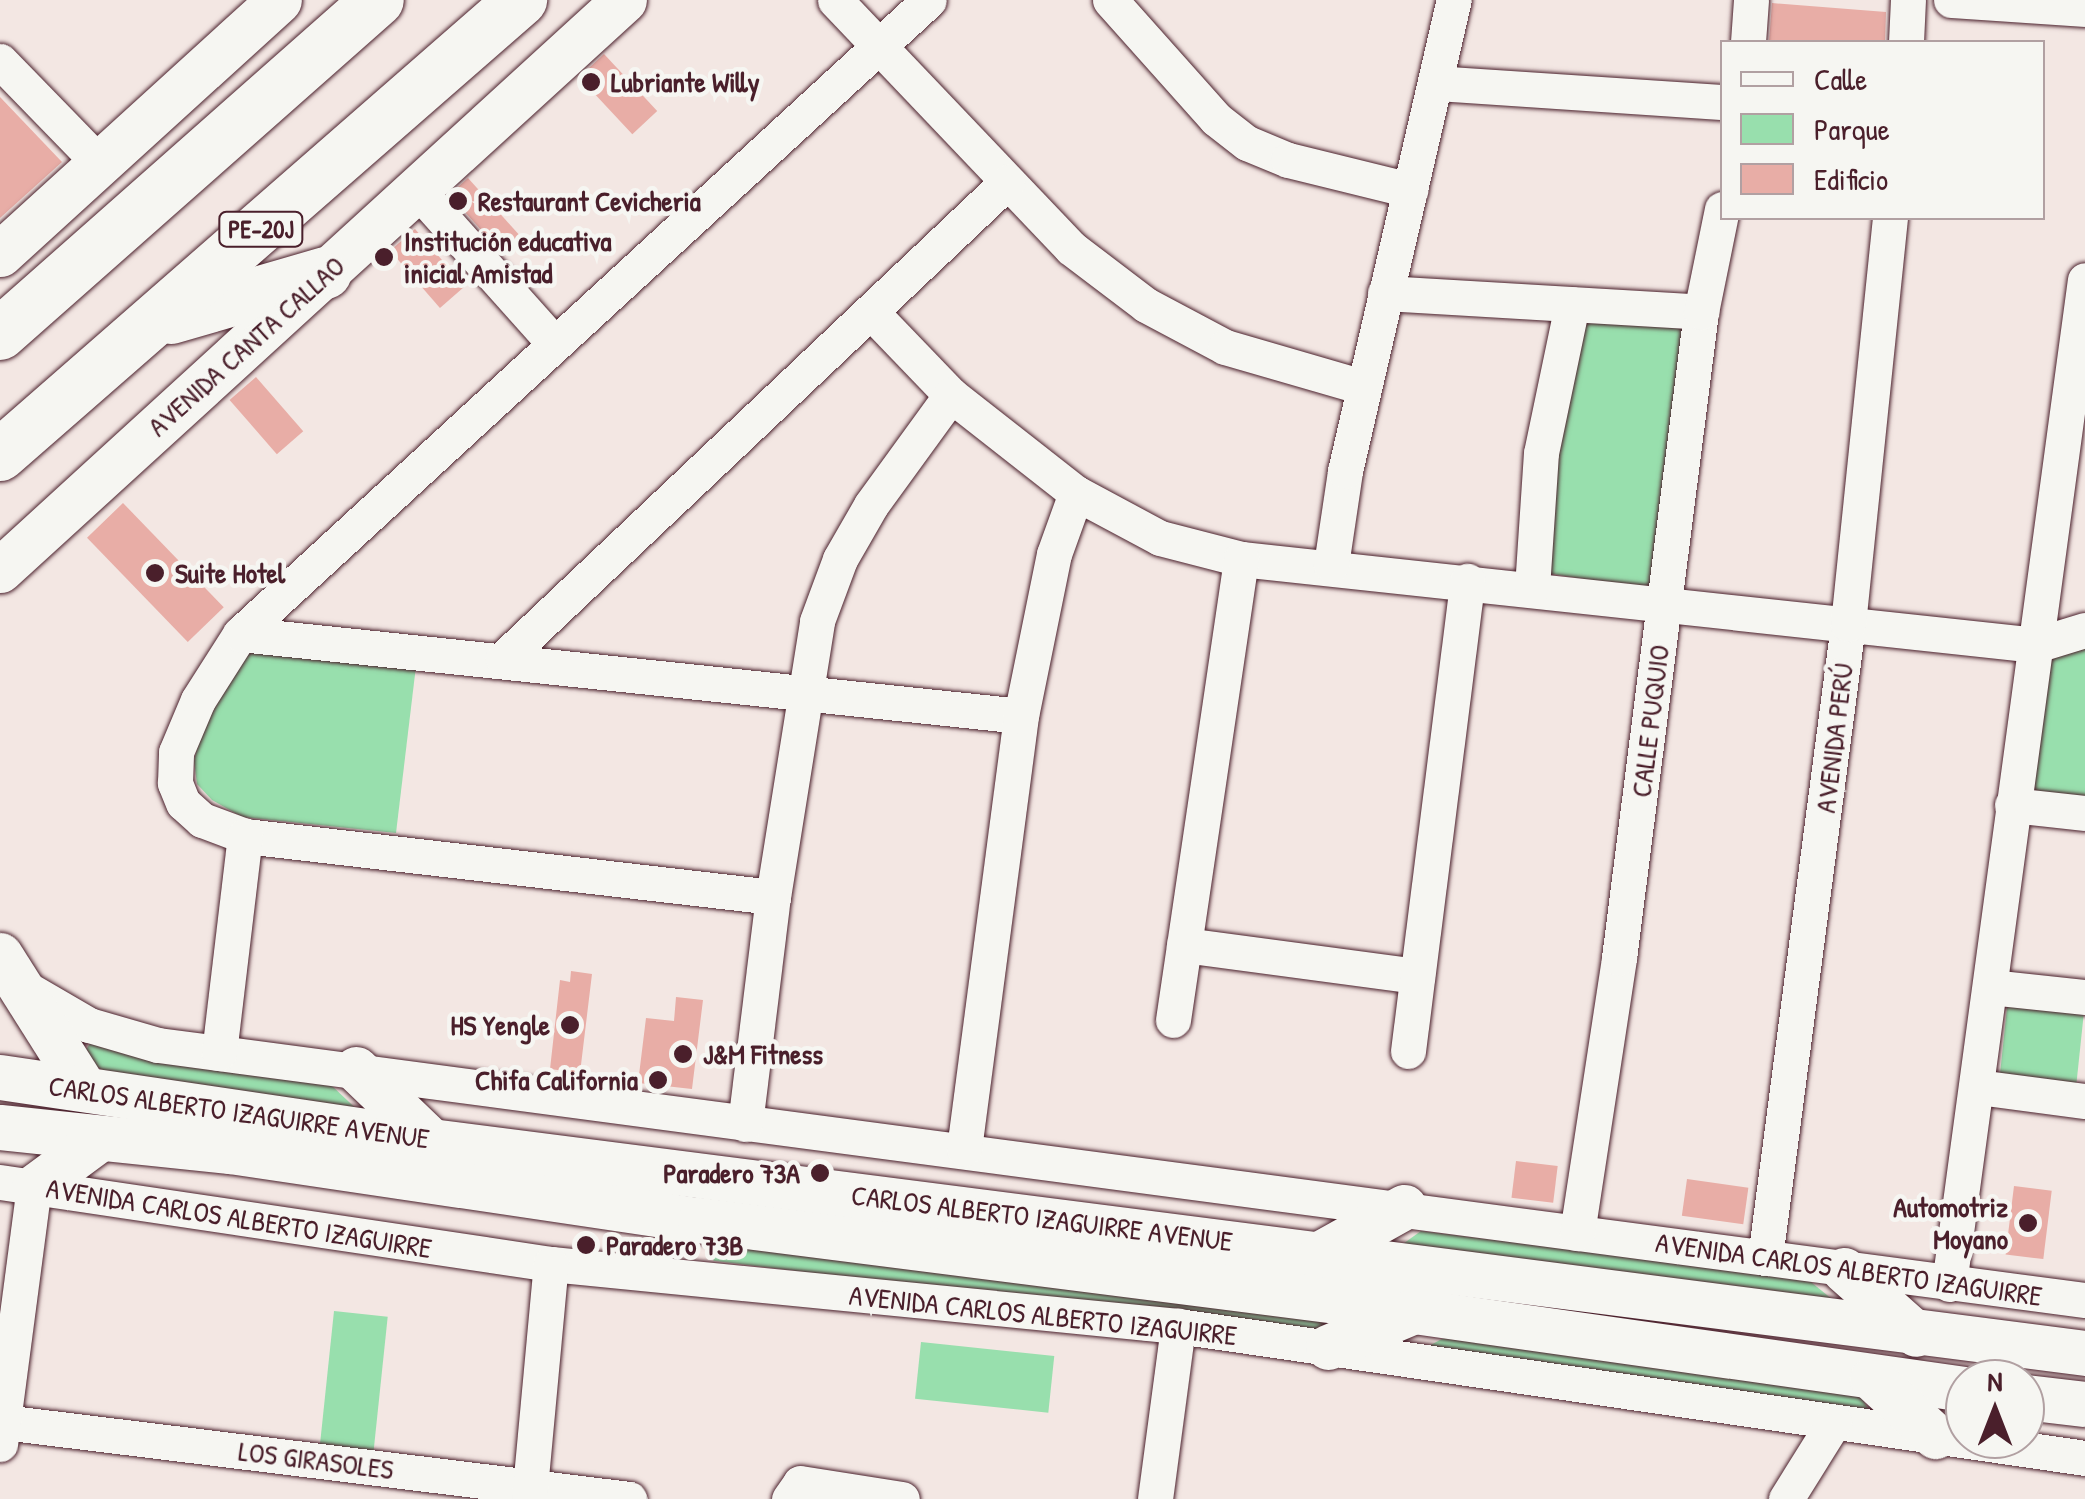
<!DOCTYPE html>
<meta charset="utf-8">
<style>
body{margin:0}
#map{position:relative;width:2085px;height:1499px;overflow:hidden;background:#f3e7e3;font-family:"Patrick Hand",sans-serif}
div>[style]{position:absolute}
.green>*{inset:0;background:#98dfad;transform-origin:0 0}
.building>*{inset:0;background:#e8ada6;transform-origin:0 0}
.roads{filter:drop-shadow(0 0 2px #4a1f2b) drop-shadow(0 0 2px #4a1f2b)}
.minor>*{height:35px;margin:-17.5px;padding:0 17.5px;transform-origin:17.5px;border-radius:17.5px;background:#f6f6f2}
.major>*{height:45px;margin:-22.5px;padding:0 22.5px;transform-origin:22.5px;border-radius:22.5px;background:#f6f6f2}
.highway>*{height:52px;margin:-26px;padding:0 26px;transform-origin:26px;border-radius:26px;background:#f6f6f2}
.dots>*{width:28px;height:28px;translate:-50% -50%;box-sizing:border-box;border:5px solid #f6f6f2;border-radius:50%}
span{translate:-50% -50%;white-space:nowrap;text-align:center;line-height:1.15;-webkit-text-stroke:9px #f6f6f2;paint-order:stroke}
.shield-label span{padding:2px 8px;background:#f6f6f2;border:2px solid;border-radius:8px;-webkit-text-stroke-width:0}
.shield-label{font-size:25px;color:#4a1f2b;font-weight:700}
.poi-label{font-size:28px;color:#4a1f2b;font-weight:700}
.left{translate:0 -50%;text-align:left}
.right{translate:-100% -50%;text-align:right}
.street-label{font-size:28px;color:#4a1f2b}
.legend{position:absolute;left:1720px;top:40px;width:325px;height:180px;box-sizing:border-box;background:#f6f6f2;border:2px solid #b1a0a2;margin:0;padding:12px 18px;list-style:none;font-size:30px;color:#4a1f2b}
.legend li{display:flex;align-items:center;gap:20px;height:50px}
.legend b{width:50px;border:2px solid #b1a0a2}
.north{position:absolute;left:1945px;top:1359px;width:100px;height:100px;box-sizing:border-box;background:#f6f6f2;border:2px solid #b1a0a2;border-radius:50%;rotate:0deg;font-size:28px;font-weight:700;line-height:40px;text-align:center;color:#4a1f2b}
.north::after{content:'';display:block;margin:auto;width:35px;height:45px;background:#4a1f2b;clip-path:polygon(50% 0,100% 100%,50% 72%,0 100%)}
</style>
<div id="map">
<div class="green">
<div style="clip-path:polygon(1579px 320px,1687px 328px,1657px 591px,1534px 571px)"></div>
<div style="clip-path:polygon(2085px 639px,2085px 800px,2034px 795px,2044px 654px)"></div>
<div style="clip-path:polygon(244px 652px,416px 666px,396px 833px,242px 817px,212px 800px,197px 784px,194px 761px,200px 736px)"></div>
<div style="left:2008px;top:998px;width:77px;height:81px;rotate:6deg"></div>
<div style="clip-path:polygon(94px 1037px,330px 1084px,366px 1118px,146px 1094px,81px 1058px)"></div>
<div style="clip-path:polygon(1421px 1231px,1806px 1278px,1843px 1308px,1400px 1246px)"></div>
<div style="left:716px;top:1239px;width:666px;height:22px;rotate:7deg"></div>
<div style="left:334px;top:1311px;width:54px;height:136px;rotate:6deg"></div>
<div style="clip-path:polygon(1453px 1333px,1855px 1388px,1871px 1413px,1425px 1348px)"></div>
<div style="left:921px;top:1342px;width:134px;height:57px;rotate:6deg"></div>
</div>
<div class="building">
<div style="clip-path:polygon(1772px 3px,1886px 12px,1885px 42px,1769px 42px)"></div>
<div style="left:604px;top:54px;width:78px;height:34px;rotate:47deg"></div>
<div style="clip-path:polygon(0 97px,62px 162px,0 218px)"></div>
<div style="left:468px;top:178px;width:77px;height:25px;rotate:48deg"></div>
<div style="left:415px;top:229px;width:76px;height:33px;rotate:49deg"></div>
<div style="left:256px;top:377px;width:72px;height:35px;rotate:49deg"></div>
<div style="left:123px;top:503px;width:145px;height:50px;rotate:46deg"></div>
<div style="clip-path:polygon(571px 971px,592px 974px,580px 1073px,550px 1069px,560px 980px,570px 982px)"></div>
<div style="clip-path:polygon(676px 997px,703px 1000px,692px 1089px,638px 1083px,646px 1018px,674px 1021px)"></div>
<div style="left:1516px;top:1161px;width:42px;height:37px;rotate:7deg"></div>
<div style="left:1687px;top:1179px;width:62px;height:37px;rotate:8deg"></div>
<div style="left:2014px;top:1186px;width:38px;height:69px;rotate:7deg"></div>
</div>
<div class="roads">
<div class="minor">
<div style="left:835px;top:0;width:342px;rotate:46.4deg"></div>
<div style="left:1071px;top:248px;width:94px;rotate:37.2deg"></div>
<div style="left:1146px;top:305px;width:89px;rotate:28deg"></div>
<div style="left:1225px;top:347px;width:144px;rotate:16.2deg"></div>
<div style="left:1110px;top:0;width:159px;rotate:48.3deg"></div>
<div style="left:1216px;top:119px;width:39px;rotate:38deg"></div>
<div style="left:1247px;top:143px;width:44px;rotate:22.5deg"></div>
<div style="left:1288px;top:160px;width:126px;rotate:13.8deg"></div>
<div style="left:1951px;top:0;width:134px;rotate:3.8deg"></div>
<div style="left:1748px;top:42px;width:42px;rotate:-85.9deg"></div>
<div style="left:1906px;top:42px;width:42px;rotate:-87.3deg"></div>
<div style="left:0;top:61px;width:145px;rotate:45.8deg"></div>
<div style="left:1436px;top:83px;width:287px;rotate:3.8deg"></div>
<div style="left:418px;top:191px;width:203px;rotate:48.2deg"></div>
<div style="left:1385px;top:293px;width:317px;rotate:3.4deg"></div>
<div style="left:873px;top:314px;width:112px;rotate:46.1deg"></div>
<div style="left:951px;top:395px;width:159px;rotate:38.1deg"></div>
<div style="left:1076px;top:493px;width:95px;rotate:28.2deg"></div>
<div style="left:1160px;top:538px;width:84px;rotate:14.5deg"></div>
<div style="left:1241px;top:559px;width:800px;rotate:6.17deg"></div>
<div style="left:2036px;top:645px;width:51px;rotate:-17deg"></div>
<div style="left:1331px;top:565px;width:95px;rotate:-81.5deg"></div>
<div style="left:1345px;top:471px;width:483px;rotate:-77deg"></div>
<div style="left:1532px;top:588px;width:135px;rotate:-86.2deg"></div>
<div style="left:1541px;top:453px;width:152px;rotate:-78.2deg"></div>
<div style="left:240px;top:634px;width:785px;rotate:5.99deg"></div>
<div style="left:503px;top:659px;width:694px;rotate:-43.42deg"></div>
<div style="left:2012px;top:805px;width:73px;rotate:6.3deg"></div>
<div style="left:773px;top:897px;width:532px;rotate:-173.41deg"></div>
<div style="left:245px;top:836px;width:46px;rotate:-159.6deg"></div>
<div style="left:202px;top:820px;width:25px;rotate:-138deg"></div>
<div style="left:183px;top:803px;width:22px;rotate:-112deg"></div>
<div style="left:175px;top:783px;width:31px;rotate:-88deg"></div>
<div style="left:176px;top:752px;width:56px;rotate:-67.1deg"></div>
<div style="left:198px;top:700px;width:78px;rotate:-57.5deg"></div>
<div style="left:240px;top:634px;width:936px;rotate:-42.62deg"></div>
<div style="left:1184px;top:945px;width:235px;rotate:7.6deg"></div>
<div style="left:20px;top:985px;width:80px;rotate:30.1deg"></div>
<div style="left:89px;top:1025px;width:72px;rotate:16.2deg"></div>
<div style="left:158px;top:1045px;width:1944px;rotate:7.54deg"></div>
<div style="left:1990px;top:987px;width:96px;rotate:6deg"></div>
<div style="left:1173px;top:1020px;width:466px;rotate:-81.6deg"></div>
<div style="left:1408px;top:1051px;width:474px;rotate:-82.8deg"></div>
<div style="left:219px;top:1053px;width:219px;rotate:-83.2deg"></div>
<div style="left:1978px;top:1087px;width:108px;rotate:7.5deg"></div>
<div style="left:745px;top:1124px;width:229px;rotate:-83deg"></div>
<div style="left:773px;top:897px;width:279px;rotate:-80.9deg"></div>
<div style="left:817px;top:621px;width:66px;rotate:-69.6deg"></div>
<div style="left:840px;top:559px;width:62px;rotate:-60.1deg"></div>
<div style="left:871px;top:505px;width:136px;rotate:-54deg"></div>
<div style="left:964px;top:1149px;width:437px;rotate:-82.5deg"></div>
<div style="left:1021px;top:716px;width:165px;rotate:-78.5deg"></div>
<div style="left:1054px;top:554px;width:65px;rotate:-70.2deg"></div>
<div style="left:0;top:1182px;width:557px;rotate:8.46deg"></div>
<div style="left:551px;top:1264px;width:630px;rotate:5.65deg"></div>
<div style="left:1178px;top:1326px;width:917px;rotate:8.28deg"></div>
<div style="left:1577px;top:1233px;width:278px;rotate:-81.3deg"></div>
<div style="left:1619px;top:958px;width:651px;rotate:-82.77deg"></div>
<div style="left:1701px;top:312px;width:105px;rotate:-78.5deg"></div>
<div style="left:1765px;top:1258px;width:639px;rotate:-82.54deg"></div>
<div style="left:1848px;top:624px;width:408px;rotate:-84.1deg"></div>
<div style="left:1949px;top:1284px;width:1013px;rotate:-82.29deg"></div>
<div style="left:3px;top:1422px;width:631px;rotate:7.01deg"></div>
<div style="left:0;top:1444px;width:259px;rotate:-82.5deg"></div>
<div style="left:529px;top:1499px;width:236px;rotate:-84.7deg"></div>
<div style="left:789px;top:1499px;width:19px;rotate:-55deg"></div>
<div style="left:800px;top:1483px;width:103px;rotate:8.9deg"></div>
<div style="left:1155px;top:1499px;width:175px;rotate:-82.4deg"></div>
<div style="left:1786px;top:1499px;width:91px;rotate:-58.1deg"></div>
</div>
<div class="major">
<div style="left:0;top:254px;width:377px;rotate:-42.3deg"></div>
<div style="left:0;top:570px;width:845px;rotate:-42.41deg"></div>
<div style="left:0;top:955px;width:157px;rotate:57.7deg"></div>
<div style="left:356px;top:1069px;width:104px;rotate:43.8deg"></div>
<div style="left:0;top:1077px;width:436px;rotate:8.4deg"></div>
<div style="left:431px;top:1141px;width:1668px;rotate:7.3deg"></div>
<div style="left:0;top:1127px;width:231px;rotate:6deg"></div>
<div style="left:230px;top:1151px;width:475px;rotate:8.4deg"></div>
<div style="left:700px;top:1220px;width:720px;rotate:7.26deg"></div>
<div style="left:1414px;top:1311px;width:556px;rotate:8.06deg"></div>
<div style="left:34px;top:1187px;width:79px;rotate:-36.3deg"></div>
<div style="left:1321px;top:1253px;width:95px;rotate:-29deg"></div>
<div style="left:1844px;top:1270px;width:96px;rotate:41.6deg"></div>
<div style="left:1328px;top:1347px;width:88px;rotate:-22.8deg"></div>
<div style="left:1872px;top:1378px;width:86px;rotate:42.6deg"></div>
<div style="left:2025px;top:1397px;width:60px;rotate:6.7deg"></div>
</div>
<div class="highway">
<div style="left:171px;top:318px;width:161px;rotate:-16.2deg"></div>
<div style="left:0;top:334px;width:504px;rotate:-41.46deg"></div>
<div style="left:0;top:455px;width:692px;rotate:-41.13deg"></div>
</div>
</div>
<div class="dots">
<div style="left:591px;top:82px;background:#4a1f2b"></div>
<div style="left:458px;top:201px;background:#4a1f2b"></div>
<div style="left:384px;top:257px;background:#4a1f2b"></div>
<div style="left:155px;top:573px;background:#4a1f2b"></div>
<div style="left:570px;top:1025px;background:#4a1f2b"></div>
<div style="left:683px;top:1054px;background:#4a1f2b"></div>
<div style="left:658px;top:1080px;background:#4a1f2b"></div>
<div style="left:820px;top:1173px;background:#4a1f2b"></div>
<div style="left:2028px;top:1223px;background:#4a1f2b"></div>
<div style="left:586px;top:1245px;background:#4a1f2b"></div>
</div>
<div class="shield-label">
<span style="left:261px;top:229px">PE-20J</span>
</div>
<div class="poi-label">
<span class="left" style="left:611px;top:82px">Lubriante Willy</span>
<span class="left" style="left:478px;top:201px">Restaurant Cevicheria</span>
<span class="left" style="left:404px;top:257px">Institución educativa<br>inicial Amistad</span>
<span class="left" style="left:175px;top:573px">Suite Hotel</span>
<span class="right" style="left:550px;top:1025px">HS Yengle</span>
<span class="left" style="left:703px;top:1054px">J&amp;M Fitness</span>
<span class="right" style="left:638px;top:1080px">Chifa California</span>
<span class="right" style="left:800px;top:1173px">Paradero 73A</span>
<span class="right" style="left:2008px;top:1223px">Automotriz<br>Moyano</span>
<span class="left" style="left:606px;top:1245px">Paradero 73B</span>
</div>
<div class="street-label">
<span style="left:246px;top:346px;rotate:-42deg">AVENIDA CANTA CALLAO</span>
<span style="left:1650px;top:721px;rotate:-83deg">CALLE PUQUIO</span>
<span style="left:1834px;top:738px;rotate:-83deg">AVENIDA PERÚ</span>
<span style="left:239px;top:1112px;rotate:8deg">CARLOS ALBERTO IZAGUIRRE AVENUE</span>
<span style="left:239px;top:1218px;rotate:9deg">AVENIDA CARLOS ALBERTO IZAGUIRRE</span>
<span style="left:1042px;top:1218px;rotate:7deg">CARLOS ALBERTO IZAGUIRRE AVENUE</span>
<span style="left:1849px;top:1269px;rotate:8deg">AVENIDA CARLOS ALBERTO IZAGUIRRE</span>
<span style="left:1043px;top:1315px;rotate:6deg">AVENIDA CARLOS ALBERTO IZAGUIRRE</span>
<span style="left:316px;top:1460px;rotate:7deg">LOS GIRASOLES</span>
</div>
<ul class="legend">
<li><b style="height:12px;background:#f6f6f2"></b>Calle</li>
<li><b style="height:28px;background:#98dfad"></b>Parque</li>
<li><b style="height:28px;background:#e8ada6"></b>Edificio</li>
</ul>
<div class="north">N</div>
</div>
